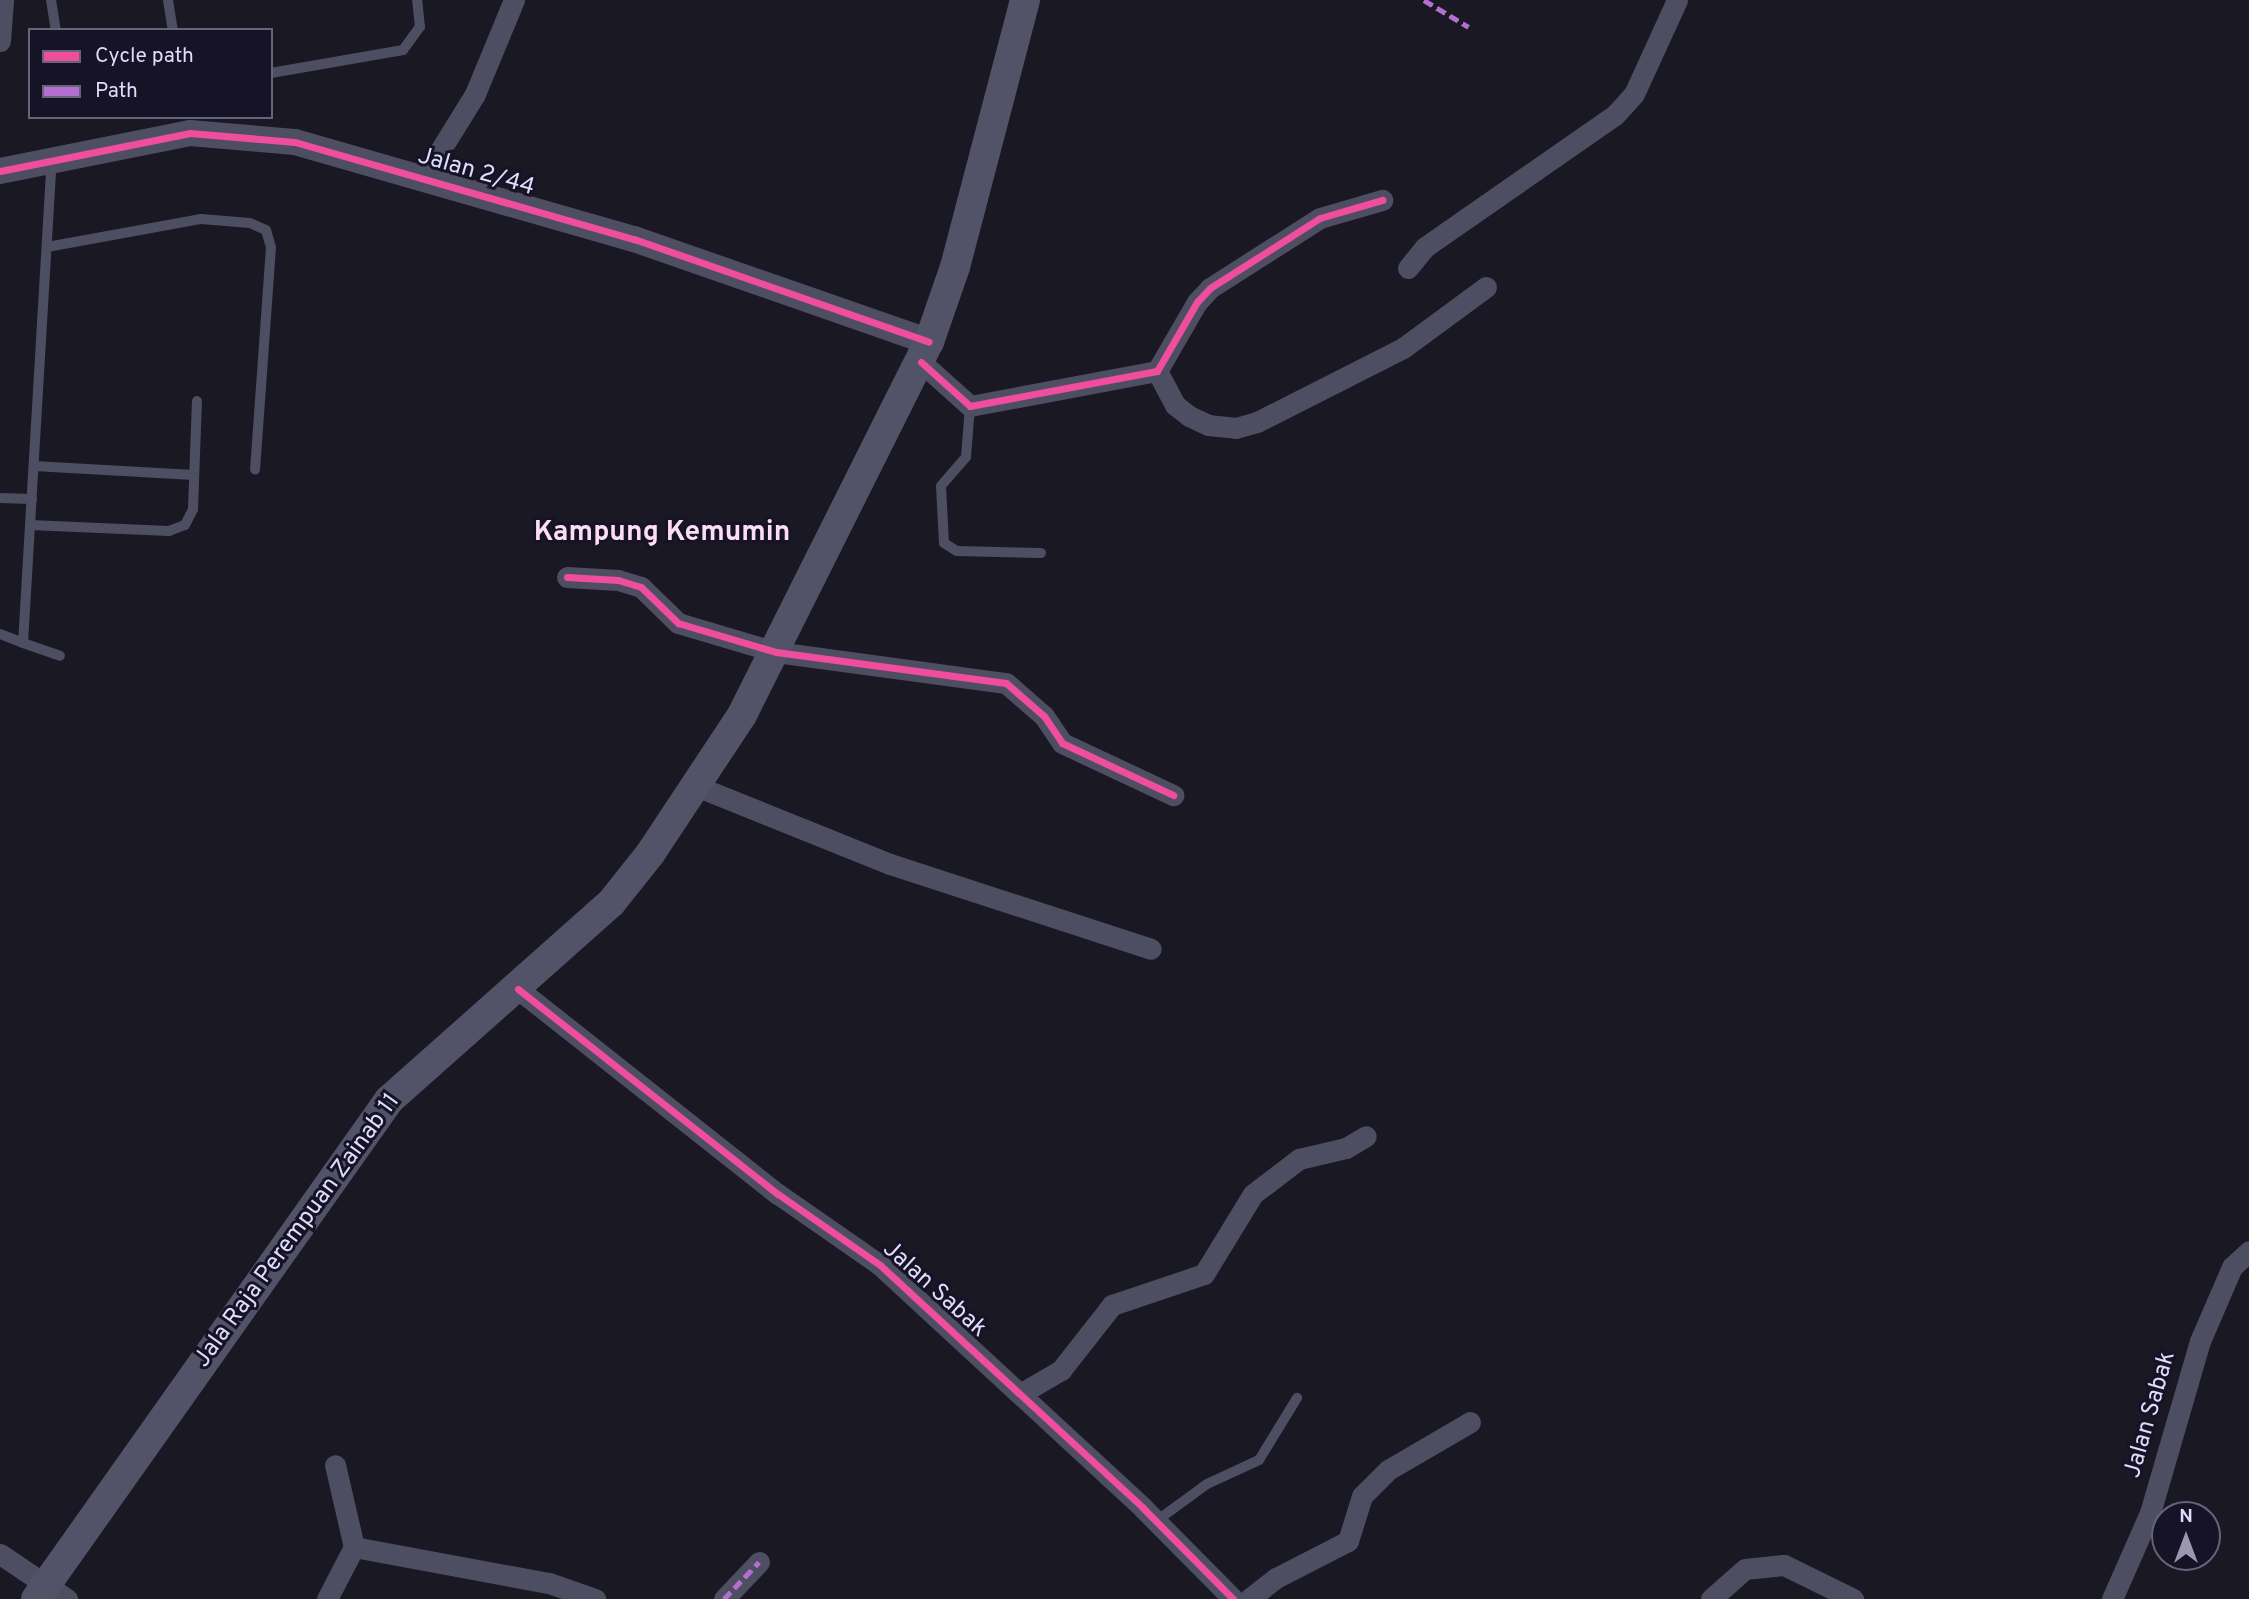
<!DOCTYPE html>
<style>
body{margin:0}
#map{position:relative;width:2249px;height:1599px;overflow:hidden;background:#1a1822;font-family:Overpass,sans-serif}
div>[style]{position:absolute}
.service>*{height:10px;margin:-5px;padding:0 5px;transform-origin:5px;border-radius:5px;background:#4e4e62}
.minor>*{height:21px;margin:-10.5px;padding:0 10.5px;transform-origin:10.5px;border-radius:10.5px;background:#4e4e62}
.tertiary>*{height:26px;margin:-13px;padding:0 13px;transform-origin:13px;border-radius:13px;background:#4e4e62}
.secondary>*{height:30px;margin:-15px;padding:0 15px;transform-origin:15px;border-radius:15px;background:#525268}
.quiet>*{height:5px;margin-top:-2.5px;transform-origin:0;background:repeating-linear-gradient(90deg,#b36fd0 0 10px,transparent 0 15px)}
.cycleway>*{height:7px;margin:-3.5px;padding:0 3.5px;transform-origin:3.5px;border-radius:3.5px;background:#ef4d9e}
span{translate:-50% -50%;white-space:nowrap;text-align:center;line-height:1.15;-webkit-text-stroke:6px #161327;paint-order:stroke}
.street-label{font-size:24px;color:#dfdcfc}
.quarter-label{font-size:28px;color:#fcdef2;font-weight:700}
.legend{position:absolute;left:28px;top:28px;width:245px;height:91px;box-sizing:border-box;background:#161327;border:2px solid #66637c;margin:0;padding:9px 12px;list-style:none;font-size:21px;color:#dfdcfc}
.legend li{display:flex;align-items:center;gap:14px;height:35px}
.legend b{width:35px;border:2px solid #66637c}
.north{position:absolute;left:2151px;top:1501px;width:70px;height:70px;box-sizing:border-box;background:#161327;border:2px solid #66637c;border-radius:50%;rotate:0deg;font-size:19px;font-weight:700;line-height:28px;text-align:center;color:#dfdcfc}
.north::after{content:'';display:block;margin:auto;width:24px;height:32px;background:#9a97b0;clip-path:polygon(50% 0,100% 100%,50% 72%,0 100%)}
</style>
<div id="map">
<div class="service">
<div style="left:51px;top:0;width:30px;rotate:81deg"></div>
<div style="left:168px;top:0;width:30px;rotate:81deg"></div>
<div style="left:271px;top:73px;width:134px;rotate:-9.9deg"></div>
<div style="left:403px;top:50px;width:29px;rotate:-54deg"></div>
<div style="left:420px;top:27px;width:27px;rotate:-96deg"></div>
<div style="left:47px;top:247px;width:157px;rotate:-10.3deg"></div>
<div style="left:201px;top:219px;width:49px;rotate:4.7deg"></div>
<div style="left:250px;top:223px;width:17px;rotate:24deg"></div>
<div style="left:266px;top:230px;width:18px;rotate:74deg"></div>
<div style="left:271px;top:247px;width:223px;rotate:94.1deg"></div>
<div style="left:970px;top:406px;width:51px;rotate:94.5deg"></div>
<div style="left:966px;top:457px;width:38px;rotate:131deg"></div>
<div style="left:941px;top:486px;width:57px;rotate:87deg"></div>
<div style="left:944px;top:543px;width:15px;rotate:32deg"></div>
<div style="left:957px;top:551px;width:84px;rotate:1.4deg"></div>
<div style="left:34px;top:466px;width:160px;rotate:3.2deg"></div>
<div style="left:0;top:498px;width:32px;rotate:2deg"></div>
<div style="left:30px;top:525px;width:139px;rotate:2.5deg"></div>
<div style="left:169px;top:531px;width:17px;rotate:-21deg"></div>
<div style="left:185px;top:525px;width:18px;rotate:-63deg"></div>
<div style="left:193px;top:509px;width:108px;rotate:-87.9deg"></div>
<div style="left:0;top:634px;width:25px;rotate:21deg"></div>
<div style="left:23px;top:643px;width:483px;rotate:-86.6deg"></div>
<div style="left:23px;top:643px;width:39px;rotate:19deg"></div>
<div style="left:1155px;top:1522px;width:64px;rotate:-36.2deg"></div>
<div style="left:1207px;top:1484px;width:57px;rotate:-24.8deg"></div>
<div style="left:1259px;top:1460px;width:73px;rotate:-58.5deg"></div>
</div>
<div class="minor">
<div style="left:0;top:41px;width:41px;rotate:-85.8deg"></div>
<div style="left:423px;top:178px;width:99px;rotate:-58.2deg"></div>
<div style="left:475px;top:94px;width:102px;rotate:-67.5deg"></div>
<div style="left:1408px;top:268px;width:27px;rotate:-51deg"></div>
<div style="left:1425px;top:247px;width:231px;rotate:-34.8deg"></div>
<div style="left:1615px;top:115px;width:28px;rotate:-48deg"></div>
<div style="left:1634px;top:94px;width:103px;rotate:-65.4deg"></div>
<div style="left:921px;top:362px;width:66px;rotate:41.9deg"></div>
<div style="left:970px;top:406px;width:190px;rotate:-10.6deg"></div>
<div style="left:1157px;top:371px;width:80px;rotate:-59.9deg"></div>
<div style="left:1197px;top:302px;width:19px;rotate:-47deg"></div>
<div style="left:1210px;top:288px;width:130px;rotate:-32.5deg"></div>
<div style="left:1320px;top:218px;width:65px;rotate:-16.2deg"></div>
<div style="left:1157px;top:371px;width:38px;rotate:62deg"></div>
<div style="left:1175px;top:405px;width:18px;rotate:38deg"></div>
<div style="left:1189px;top:416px;width:21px;rotate:25deg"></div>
<div style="left:1208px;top:425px;width:28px;rotate:6deg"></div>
<div style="left:1236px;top:428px;width:22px;rotate:-16deg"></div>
<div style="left:1257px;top:422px;width:164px;rotate:-26.9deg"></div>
<div style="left:1403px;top:348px;width:103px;rotate:-36.3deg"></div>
<div style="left:567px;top:577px;width:51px;rotate:3.4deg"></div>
<div style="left:618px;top:580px;width:24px;rotate:17deg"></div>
<div style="left:641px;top:587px;width:52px;rotate:44.2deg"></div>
<div style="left:678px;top:623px;width:102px;rotate:16.5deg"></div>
<div style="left:776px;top:652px;width:232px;rotate:7.7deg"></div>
<div style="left:1006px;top:683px;width:50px;rotate:41deg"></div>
<div style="left:1044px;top:716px;width:32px;rotate:56deg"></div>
<div style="left:1062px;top:743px;width:123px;rotate:25.1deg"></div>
<div style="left:696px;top:786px;width:209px;rotate:21.9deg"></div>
<div style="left:890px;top:864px;width:274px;rotate:18deg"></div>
<div style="left:518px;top:989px;width:331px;rotate:38.3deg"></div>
<div style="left:778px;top:1194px;width:124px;rotate:34.8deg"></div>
<div style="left:880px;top:1265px;width:358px;rotate:42.7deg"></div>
<div style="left:1143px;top:1508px;width:128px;rotate:45.3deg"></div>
<div style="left:1020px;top:1394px;width:48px;rotate:-30.3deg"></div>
<div style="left:1061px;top:1370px;width:83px;rotate:-51.9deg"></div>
<div style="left:1112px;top:1305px;width:97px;rotate:-18.6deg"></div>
<div style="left:1204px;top:1274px;width:94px;rotate:-58.5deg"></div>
<div style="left:1253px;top:1194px;width:58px;rotate:-37.3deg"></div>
<div style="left:1299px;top:1159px;width:48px;rotate:-13.2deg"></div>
<div style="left:1346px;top:1148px;width:23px;rotate:-31deg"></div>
<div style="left:354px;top:1547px;width:198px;rotate:10.5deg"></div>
<div style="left:549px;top:1583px;width:49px;rotate:19.2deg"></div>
<div style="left:0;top:1554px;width:81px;rotate:33.9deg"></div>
<div style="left:327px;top:1599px;width:59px;rotate:-62.6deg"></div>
<div style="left:354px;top:1547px;width:84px;rotate:-103deg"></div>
<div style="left:724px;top:1599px;width:51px;rotate:-46.6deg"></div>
<div style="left:1249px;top:1599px;width:34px;rotate:-38deg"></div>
<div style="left:1276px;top:1578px;width:81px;rotate:-27.2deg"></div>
<div style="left:1348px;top:1541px;width:47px;rotate:-72.7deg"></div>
<div style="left:1362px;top:1496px;width:37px;rotate:-45deg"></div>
<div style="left:1388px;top:1470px;width:95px;rotate:-30.3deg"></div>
<div style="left:1711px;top:1599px;width:45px;rotate:-41.4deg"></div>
<div style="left:1745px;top:1569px;width:39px;rotate:-6deg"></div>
<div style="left:1784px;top:1565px;width:77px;rotate:26.2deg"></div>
<div style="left:2112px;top:1599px;width:94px;rotate:-66.2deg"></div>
<div style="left:2150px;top:1513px;width:179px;rotate:-73.8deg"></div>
<div style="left:2200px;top:1341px;width:81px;rotate:-66.6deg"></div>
<div style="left:2232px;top:1267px;width:23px;rotate:-43deg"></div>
</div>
<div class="tertiary">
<div style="left:0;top:171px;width:194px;rotate:-11.3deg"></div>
<div style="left:190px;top:133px;width:105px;rotate:4.9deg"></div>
<div style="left:295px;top:142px;width:353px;rotate:16deg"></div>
<div style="left:634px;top:239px;width:312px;rotate:19.2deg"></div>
</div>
<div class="secondary">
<div style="left:36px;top:1599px;width:611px;rotate:-54.72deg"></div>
<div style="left:389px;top:1100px;width:297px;rotate:-41.6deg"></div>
<div style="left:611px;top:903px;width:63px;rotate:-51.5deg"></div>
<div style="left:650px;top:854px;width:167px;rotate:-56.5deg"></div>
<div style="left:742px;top:715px;width:417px;rotate:-63.4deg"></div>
<div style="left:929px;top:342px;width:79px;rotate:-70.9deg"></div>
<div style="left:955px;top:267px;width:276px;rotate:-75.3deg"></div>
</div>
<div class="quiet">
<div style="left:1424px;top:0;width:52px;rotate:31deg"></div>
<div style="left:724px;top:1599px;width:51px;rotate:-46.6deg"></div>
</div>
<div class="cycleway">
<div style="left:0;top:171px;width:194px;rotate:-11.3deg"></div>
<div style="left:190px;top:133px;width:105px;rotate:4.9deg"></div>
<div style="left:295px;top:142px;width:353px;rotate:16deg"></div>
<div style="left:634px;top:239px;width:312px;rotate:19.2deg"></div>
<div style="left:921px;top:362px;width:66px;rotate:41.9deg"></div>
<div style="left:970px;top:406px;width:190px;rotate:-10.6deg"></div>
<div style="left:1157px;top:371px;width:80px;rotate:-59.9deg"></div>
<div style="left:1197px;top:302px;width:19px;rotate:-47deg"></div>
<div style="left:1210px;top:288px;width:130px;rotate:-32.5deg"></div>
<div style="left:1320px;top:218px;width:65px;rotate:-16.2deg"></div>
<div style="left:567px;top:577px;width:51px;rotate:3.4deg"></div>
<div style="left:618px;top:580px;width:24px;rotate:17deg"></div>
<div style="left:641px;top:587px;width:52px;rotate:44.2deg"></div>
<div style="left:678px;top:623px;width:102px;rotate:16.5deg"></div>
<div style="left:776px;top:652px;width:232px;rotate:7.7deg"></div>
<div style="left:1006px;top:683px;width:50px;rotate:41deg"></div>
<div style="left:1044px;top:716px;width:32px;rotate:56deg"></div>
<div style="left:1062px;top:743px;width:123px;rotate:25.1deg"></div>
<div style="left:518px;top:989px;width:331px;rotate:38.3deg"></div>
<div style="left:778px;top:1194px;width:124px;rotate:34.8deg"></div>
<div style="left:880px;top:1265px;width:358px;rotate:42.7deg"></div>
<div style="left:1143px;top:1508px;width:128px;rotate:45.3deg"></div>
</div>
<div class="street-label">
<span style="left:476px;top:173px;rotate:16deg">Jalan 2/44</span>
<span style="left:298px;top:1231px;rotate:-54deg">Jala Raja Perempuan Zainab 11</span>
<span style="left:934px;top:1290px;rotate:42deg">Jalan Sabak</span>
<span style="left:2151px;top:1415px;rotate:-74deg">Jalan Sabak</span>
</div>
<div class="quarter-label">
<span style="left:662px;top:533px">Kampung Kemumin</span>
</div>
<ul class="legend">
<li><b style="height:9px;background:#ef4d9e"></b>Cycle path</li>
<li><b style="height:9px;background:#b36fd0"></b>Path</li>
</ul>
<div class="north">N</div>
</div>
